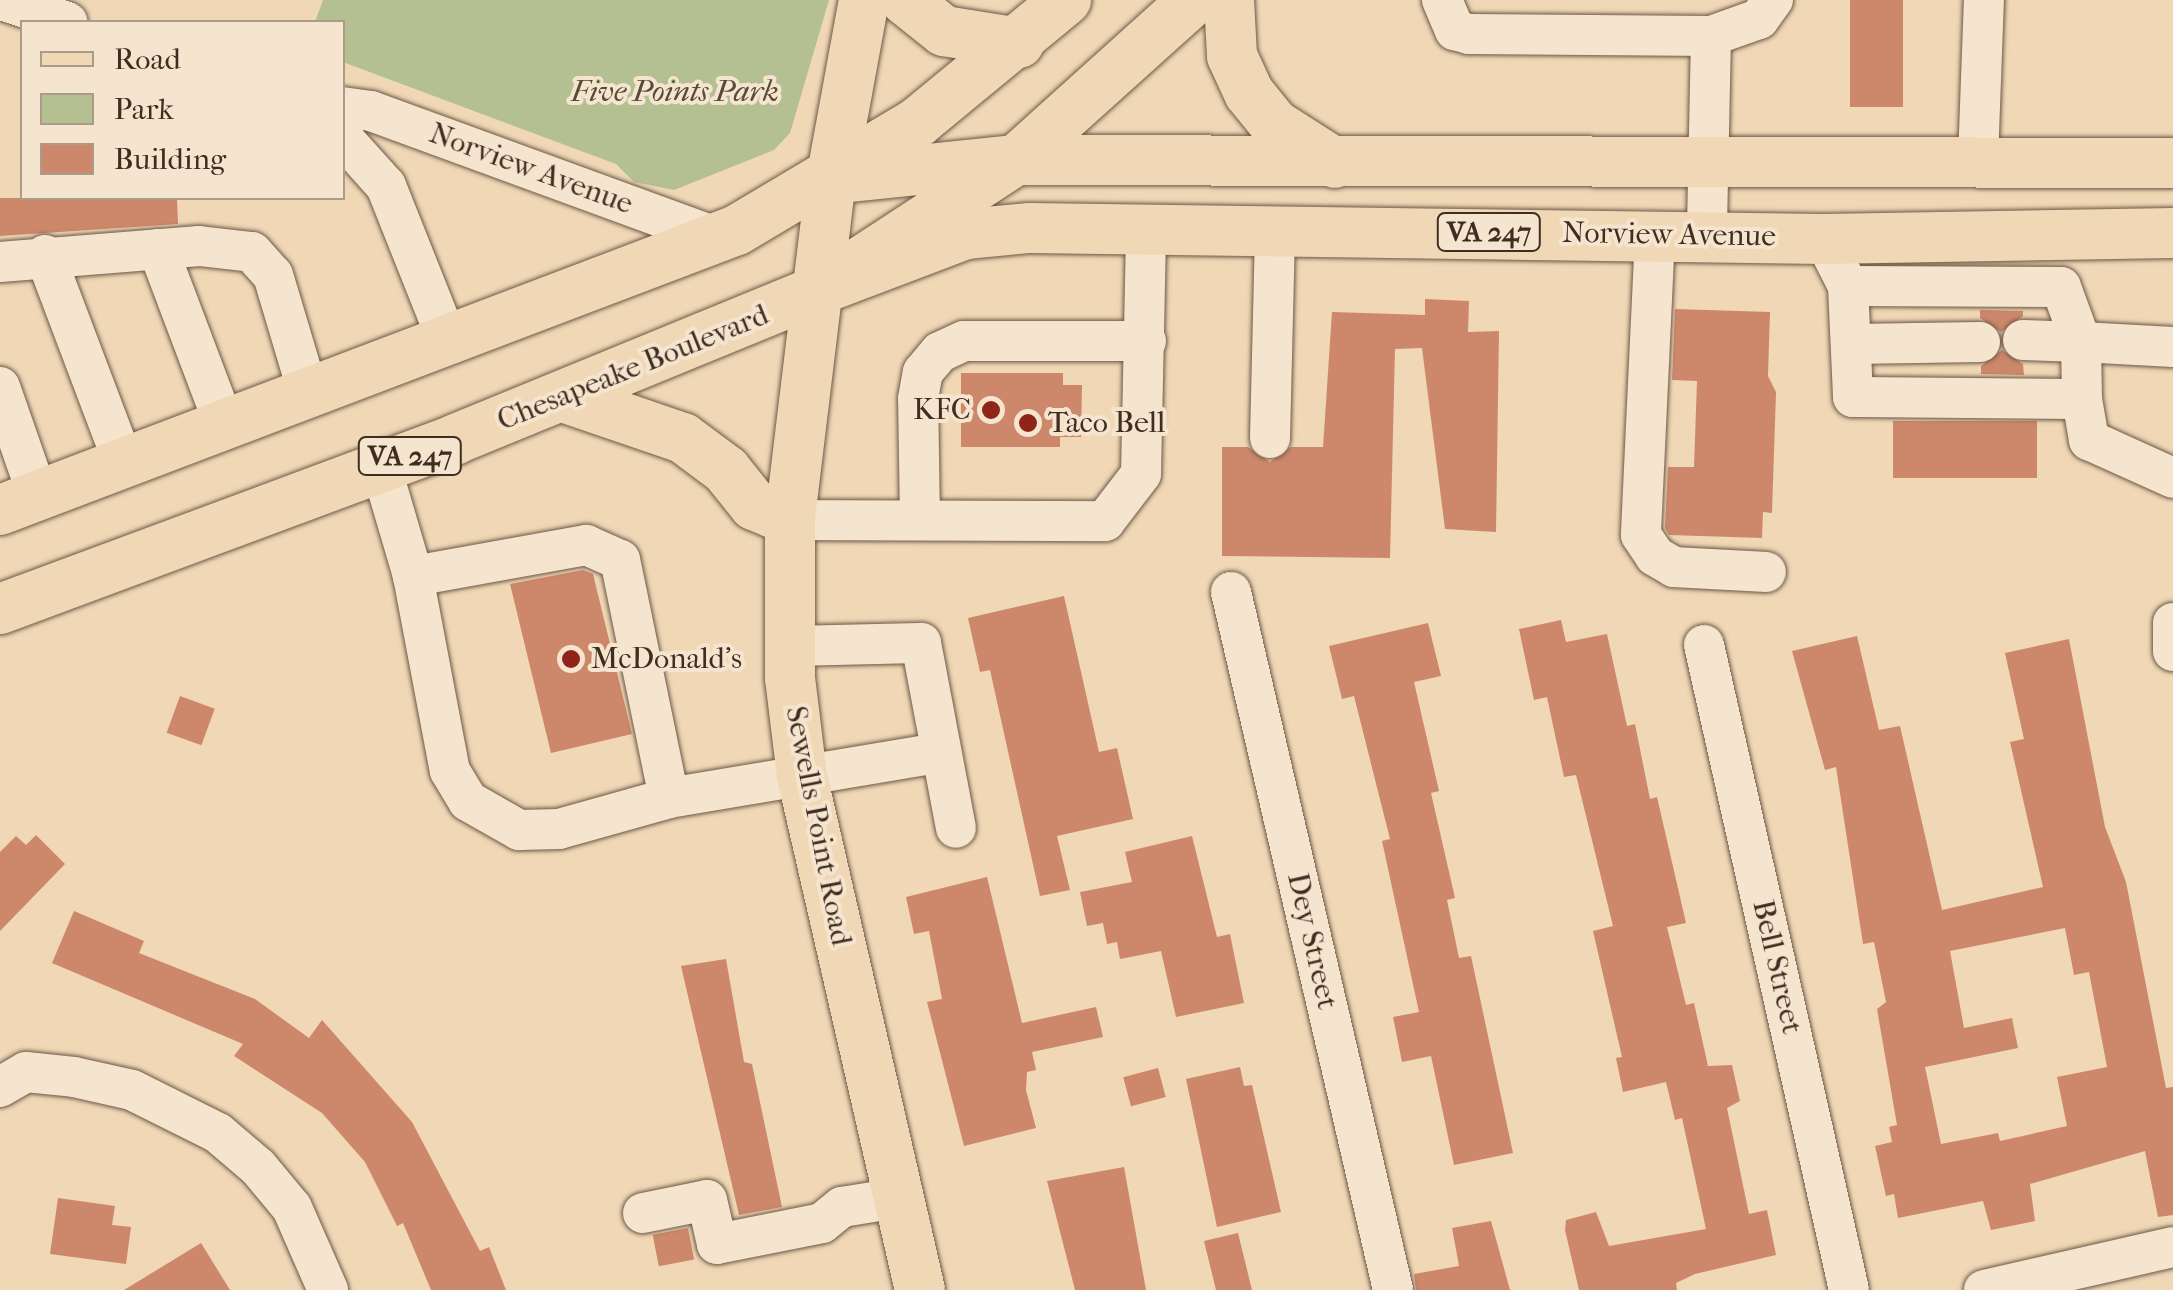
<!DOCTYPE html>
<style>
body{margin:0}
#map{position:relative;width:2173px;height:1290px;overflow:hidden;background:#f0d7b5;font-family:"IM FELL French Canon",serif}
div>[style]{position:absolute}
.green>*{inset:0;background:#b4bf92}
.building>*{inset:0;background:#cd886b;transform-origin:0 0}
.roads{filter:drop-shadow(0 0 2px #6c5847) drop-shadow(0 0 2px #6c5847)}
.minor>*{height:40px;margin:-20px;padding:0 20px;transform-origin:20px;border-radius:20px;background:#f5e5cf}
.major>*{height:50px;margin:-25px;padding:0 25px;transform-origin:25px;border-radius:25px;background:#f0d7b5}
.dots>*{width:28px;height:28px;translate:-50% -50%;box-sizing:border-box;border:5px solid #f5e5cf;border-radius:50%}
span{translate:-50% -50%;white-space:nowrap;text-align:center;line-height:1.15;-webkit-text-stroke:8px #f5e5cf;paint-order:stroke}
.shield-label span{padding:2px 8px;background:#f5e5cf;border:2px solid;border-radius:8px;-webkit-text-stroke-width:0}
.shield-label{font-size:28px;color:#402d22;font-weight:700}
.park-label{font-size:30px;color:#574a38;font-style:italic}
.street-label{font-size:30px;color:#402d22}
.poi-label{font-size:30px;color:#402d22}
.right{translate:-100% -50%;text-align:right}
.left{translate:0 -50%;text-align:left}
.legend{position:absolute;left:20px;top:20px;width:325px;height:180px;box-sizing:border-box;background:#f5e5cf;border:2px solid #ad9b8a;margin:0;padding:12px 18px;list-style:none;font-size:30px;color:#402d22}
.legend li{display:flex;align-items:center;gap:20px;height:50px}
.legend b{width:50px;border:2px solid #ad9b8a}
</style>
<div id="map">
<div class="green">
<div style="clip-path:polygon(323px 0,829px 0,790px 133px,774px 150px,674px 190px,634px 182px,616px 164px,343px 62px,342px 22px,315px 22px)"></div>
</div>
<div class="building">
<div style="left:1850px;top:0;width:53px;height:107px"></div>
<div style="clip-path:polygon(0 198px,177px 198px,178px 224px,0 236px)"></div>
<div style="clip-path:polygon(1425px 299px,1469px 301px,1468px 332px,1499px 331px,1496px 532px,1445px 529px,1422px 348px,1395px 349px,1390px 558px,1222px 556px,1222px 447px,1248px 447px,1270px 462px,1291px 447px,1323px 447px,1332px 312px,1425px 315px)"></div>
<div style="clip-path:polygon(1675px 309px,1770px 312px,1768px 376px,1776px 392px,1772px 513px,1763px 512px,1762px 538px,1669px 535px,1665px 528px,1668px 467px,1694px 467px,1697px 381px,1672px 380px)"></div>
<div style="clip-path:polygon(1980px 310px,2023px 311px,2023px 316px,2001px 332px,1980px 318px)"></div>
<div style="clip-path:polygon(2002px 350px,2023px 364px,2024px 375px,1981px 374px,1981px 366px)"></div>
<div style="clip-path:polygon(961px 373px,1063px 373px,1063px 385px,1082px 385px,1081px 437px,1060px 437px,1060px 447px,961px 447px)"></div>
<div style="left:1893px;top:421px;width:144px;height:57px"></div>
<div style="clip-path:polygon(583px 570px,593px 574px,632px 734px,551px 753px,510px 584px)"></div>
<div style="clip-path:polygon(1064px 596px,1099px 752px,1117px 748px,1133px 819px,1057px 836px,1070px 890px,1040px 896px,990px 670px,980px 672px,968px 618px)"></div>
<div style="clip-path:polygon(1561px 620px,1566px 642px,1607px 634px,1627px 726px,1635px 724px,1650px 799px,1657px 797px,1686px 923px,1667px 927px,1686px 1005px,1694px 1003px,1708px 1066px,1732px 1065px,1740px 1101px,1727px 1108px,1749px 1214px,1767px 1210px,1776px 1255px,1695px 1274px,1676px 1283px,1677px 1290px,1579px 1290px,1565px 1230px,1566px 1220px,1596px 1212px,1609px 1246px,1706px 1229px,1682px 1118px,1675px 1120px,1666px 1082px,1623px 1092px,1616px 1058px,1622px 1057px,1593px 931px,1613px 926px,1576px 775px,1564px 777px,1547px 697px,1534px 700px,1519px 629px)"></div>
<div style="clip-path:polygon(1428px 623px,1441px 676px,1414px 682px,1439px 791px,1431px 793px,1455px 898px,1447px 900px,1459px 958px,1471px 956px,1513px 1153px,1454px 1165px,1431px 1056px,1402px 1062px,1393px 1017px,1419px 1012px,1382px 841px,1390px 839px,1354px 696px,1342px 699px,1329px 646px)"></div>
<div style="clip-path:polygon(evenodd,1857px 636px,1879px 730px,1900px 726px,1942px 910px,2043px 887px,2010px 742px,2024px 739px,2005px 653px,2069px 639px,2105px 827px,2126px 882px,2166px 1088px,2173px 1087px,2173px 1215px,2158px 1217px,2145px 1151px,2030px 1184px,2035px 1221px,1991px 1230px,1983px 1201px,1898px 1218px,1894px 1194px,1886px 1196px,1875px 1146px,1892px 1142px,1889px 1127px,1897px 1125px,1877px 1009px,1886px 1002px,1874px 942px,1863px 944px,1836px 767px,1825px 770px,1792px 651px,1857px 636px,2065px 928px,2074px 975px,2089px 972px,2107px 1067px,2057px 1077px,2067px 1126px,2000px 1141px,1998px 1133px,1941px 1144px,1925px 1067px,2018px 1048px,2012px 1018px,1964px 1028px,1950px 951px,2065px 928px)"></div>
<div style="left:180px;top:696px;width:37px;height:39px;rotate:20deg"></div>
<div style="clip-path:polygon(36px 835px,65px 864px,0 931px,0 852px,16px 836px,26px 845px)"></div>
<div style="clip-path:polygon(1192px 836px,1217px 937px,1230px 934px,1244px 1003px,1176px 1017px,1161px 951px,1120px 959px,1117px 942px,1107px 944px,1103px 923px,1087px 926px,1080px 892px,1132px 882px,1125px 852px)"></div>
<div style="clip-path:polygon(987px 877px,1022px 1023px,1096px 1007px,1103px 1037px,1032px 1052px,1036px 1070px,1027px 1072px,1026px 1090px,1036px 1128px,964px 1146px,927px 1002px,942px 999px,929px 931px,914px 934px,906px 897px)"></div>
<div style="clip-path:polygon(74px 911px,144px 941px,139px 953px,255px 999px,309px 1038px,322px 1020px,412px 1122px,480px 1251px,489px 1247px,506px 1290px,431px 1290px,403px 1223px,397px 1226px,365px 1162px,322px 1113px,234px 1056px,243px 1044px,52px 963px)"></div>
<div style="clip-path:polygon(726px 959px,744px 1062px,752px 1064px,782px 1207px,739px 1215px,681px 966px)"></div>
<div style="clip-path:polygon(1240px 1067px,1244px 1086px,1252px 1085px,1281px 1212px,1217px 1227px,1186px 1079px)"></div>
<div style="left:1158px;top:1068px;width:30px;height:36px;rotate:75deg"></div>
<div style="clip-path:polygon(1124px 1167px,1146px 1290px,1075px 1290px,1047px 1181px)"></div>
<div style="clip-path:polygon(58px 1198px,115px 1206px,112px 1225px,131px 1227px,126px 1264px,50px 1254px)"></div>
<div style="clip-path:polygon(1491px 1221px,1510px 1290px,1416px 1290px,1414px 1274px,1459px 1266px,1452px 1228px)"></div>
<div style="left:688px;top:1228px;width:32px;height:36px;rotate:79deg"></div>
<div style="clip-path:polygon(1238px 1233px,1252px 1290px,1216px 1290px,1204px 1241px)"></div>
<div style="clip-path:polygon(201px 1243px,230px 1290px,124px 1290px)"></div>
</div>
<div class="roads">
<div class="minor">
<div style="left:2px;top:0;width:69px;rotate:18.7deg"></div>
<div style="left:1442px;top:0;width:33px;rotate:67deg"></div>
<div style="left:1455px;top:30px;width:15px;rotate:16deg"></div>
<div style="left:1469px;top:34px;width:242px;rotate:0.5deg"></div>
<div style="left:1711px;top:36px;width:199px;rotate:91.2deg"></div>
<div style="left:1711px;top:36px;width:51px;rotate:-19.5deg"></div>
<div style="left:1759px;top:19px;width:24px;rotate:-54deg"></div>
<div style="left:342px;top:107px;width:29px;rotate:8deg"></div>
<div style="left:371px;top:111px;width:370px;rotate:20.1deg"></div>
<div style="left:342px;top:137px;width:66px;rotate:48.1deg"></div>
<div style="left:386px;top:186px;width:170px;rotate:68.3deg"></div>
<div style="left:1978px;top:161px;width:161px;rotate:-87.9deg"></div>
<div style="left:1655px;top:235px;width:300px;rotate:92.7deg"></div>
<div style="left:1641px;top:535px;width:25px;rotate:56deg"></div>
<div style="left:1655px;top:556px;width:22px;rotate:30deg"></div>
<div style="left:1674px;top:567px;width:92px;rotate:3.1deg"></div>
<div style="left:1824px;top:239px;width:53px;rotate:62.9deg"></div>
<div style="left:1848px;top:286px;width:111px;rotate:87.4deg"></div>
<div style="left:1853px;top:397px;width:229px;rotate:0.5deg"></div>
<div style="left:2082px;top:399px;width:57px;rotate:-91deg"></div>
<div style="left:2081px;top:342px;width:58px;rotate:-178deg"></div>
<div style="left:158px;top:249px;width:189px;rotate:69.3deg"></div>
<div style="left:45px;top:255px;width:223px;rotate:69.3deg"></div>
<div style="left:0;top:262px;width:200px;rotate:-4.6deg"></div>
<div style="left:199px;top:246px;width:53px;rotate:6.5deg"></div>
<div style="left:252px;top:252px;width:31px;rotate:48deg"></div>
<div style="left:273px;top:275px;width:126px;rotate:73.4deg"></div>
<div style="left:1848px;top:286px;width:213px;rotate:0.3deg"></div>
<div style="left:2061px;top:287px;width:59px;rotate:70deg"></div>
<div style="left:2081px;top:342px;width:92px;rotate:3.1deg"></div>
<div style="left:1852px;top:344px;width:128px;rotate:-0.9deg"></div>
<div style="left:0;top:387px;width:115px;rotate:70.8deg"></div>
<div style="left:2082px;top:399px;width:42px;rotate:80.3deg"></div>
<div style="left:2089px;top:440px;width:92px;rotate:24.3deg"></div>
<div style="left:1270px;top:438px;width:209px;rotate:-88.6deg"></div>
<div style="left:381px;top:467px;width:114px;rotate:73.6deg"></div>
<div style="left:413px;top:576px;width:198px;rotate:79.3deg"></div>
<div style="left:450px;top:771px;width:35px;rotate:59deg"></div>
<div style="left:468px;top:801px;width:59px;rotate:29.6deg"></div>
<div style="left:519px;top:830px;width:40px;rotate:-1.4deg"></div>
<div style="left:559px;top:829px;width:114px;rotate:-15.7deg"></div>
<div style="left:669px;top:798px;width:243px;rotate:-101.6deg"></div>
<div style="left:620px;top:560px;width:37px;rotate:-156deg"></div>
<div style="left:586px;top:545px;width:176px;rotate:169.8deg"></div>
<div style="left:790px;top:520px;width:315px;rotate:0.2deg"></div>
<div style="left:1105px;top:521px;width:59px;rotate:-52.5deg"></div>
<div style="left:1141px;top:474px;width:246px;rotate:-88.8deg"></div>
<div style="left:920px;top:520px;width:121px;rotate:-90.9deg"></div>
<div style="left:918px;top:399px;width:27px;rotate:-80deg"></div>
<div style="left:923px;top:372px;width:26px;rotate:-50deg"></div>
<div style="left:940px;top:352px;width:26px;rotate:-25deg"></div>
<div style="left:964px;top:341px;width:182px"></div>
<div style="left:1231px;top:592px;width:717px;rotate:76.93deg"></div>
<div style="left:2173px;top:623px;width:28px;rotate:90deg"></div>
<div style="left:1704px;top:645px;width:661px;rotate:77.33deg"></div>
<div style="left:790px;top:646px;width:131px;rotate:-1.3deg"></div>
<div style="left:921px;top:643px;width:188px;rotate:79.3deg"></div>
<div style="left:669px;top:798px;width:273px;rotate:-9.5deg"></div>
<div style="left:0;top:1087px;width:30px;rotate:-30deg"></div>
<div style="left:26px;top:1072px;width:48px;rotate:5.9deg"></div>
<div style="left:74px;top:1077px;width:59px;rotate:12.6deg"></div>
<div style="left:132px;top:1090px;width:96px;rotate:26.6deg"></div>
<div style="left:218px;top:1133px;width:52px;rotate:40.4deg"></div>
<div style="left:258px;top:1167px;width:53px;rotate:50.3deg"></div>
<div style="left:292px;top:1208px;width:90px;rotate:66.3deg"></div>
<div style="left:643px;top:1213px;width:65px;rotate:-11.5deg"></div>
<div style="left:707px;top:1200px;width:45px;rotate:77.2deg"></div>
<div style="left:717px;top:1244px;width:107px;rotate:-11.3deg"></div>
<div style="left:822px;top:1223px;width:26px;rotate:-39deg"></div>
<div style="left:842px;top:1207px;width:56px;rotate:-9.3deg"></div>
<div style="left:1984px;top:1290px;width:194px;rotate:-12.8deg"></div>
</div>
<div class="major">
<div style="left:864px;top:0;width:182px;rotate:100.4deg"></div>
<div style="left:831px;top:179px;width:343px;rotate:96.9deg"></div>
<div style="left:790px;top:520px;width:158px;rotate:90deg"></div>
<div style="left:790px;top:678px;width:99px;rotate:83deg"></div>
<div style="left:802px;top:776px;width:527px;rotate:77.07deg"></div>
<div style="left:905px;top:0;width:50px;rotate:38.5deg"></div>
<div style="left:944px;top:31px;width:76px;rotate:9.1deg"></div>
<div style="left:1229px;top:0;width:56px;rotate:86.9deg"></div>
<div style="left:1232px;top:56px;width:41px;rotate:65.3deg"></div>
<div style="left:1249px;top:93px;width:40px;rotate:51deg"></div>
<div style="left:1274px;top:124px;width:72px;rotate:32.6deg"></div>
<div style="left:831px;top:179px;width:186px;rotate:-5.9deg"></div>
<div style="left:1016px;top:160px;width:1157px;rotate:0.15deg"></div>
<div style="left:816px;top:291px;width:160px;rotate:-20.8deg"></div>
<div style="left:966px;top:234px;width:64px;rotate:-5.4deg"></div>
<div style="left:1030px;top:228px;width:794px;rotate:0.79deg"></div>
<div style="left:1824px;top:239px;width:349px;rotate:-1deg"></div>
<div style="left:563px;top:397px;width:127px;rotate:18.9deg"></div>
<div style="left:683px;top:438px;width:54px;rotate:36.7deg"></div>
<div style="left:726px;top:470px;width:45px;rotate:51.3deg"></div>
<div style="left:754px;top:505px;width:39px;rotate:23deg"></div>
<div style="left:0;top:510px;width:788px;rotate:-20.8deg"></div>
<div style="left:737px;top:230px;width:211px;rotate:-30.8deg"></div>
<div style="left:918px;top:122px;width:192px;rotate:-39.5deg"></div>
<div style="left:0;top:609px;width:487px;rotate:-20.4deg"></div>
<div style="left:456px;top:439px;width:389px;rotate:-22.3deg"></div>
<div style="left:816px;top:291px;width:239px;rotate:-33.2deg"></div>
<div style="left:1016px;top:160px;width:239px;rotate:-42deg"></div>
</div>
</div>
<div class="dots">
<div style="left:991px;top:410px;background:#8f2418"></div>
<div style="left:1028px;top:423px;background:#8f2418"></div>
<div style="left:571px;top:659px;background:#8f2418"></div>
</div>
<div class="shield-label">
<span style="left:1489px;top:232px">VA 247</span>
<span style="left:410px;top:456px">VA 247</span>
</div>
<div class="park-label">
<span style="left:675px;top:92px">Five Points Park</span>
</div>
<div class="street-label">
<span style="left:531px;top:169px;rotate:20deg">Norview Avenue</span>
<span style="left:1669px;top:235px;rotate:1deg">Norview Avenue</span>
<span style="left:633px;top:368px;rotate:-22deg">Chesapeake Boulevard</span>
<span style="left:818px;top:826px;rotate:79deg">Sewells Point Road</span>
<span style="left:1312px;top:941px;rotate:77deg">Dey Street</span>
<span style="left:1777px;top:967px;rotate:77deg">Bell Street</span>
</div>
<div class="poi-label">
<span class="right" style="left:971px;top:410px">KFC</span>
<span class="left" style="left:1048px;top:423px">Taco Bell</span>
<span class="left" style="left:591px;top:659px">McDonald's</span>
</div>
<ul class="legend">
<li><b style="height:12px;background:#f0d7b5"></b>Road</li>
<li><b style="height:28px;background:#b4bf92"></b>Park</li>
<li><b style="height:28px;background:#cd886b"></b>Building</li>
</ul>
</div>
